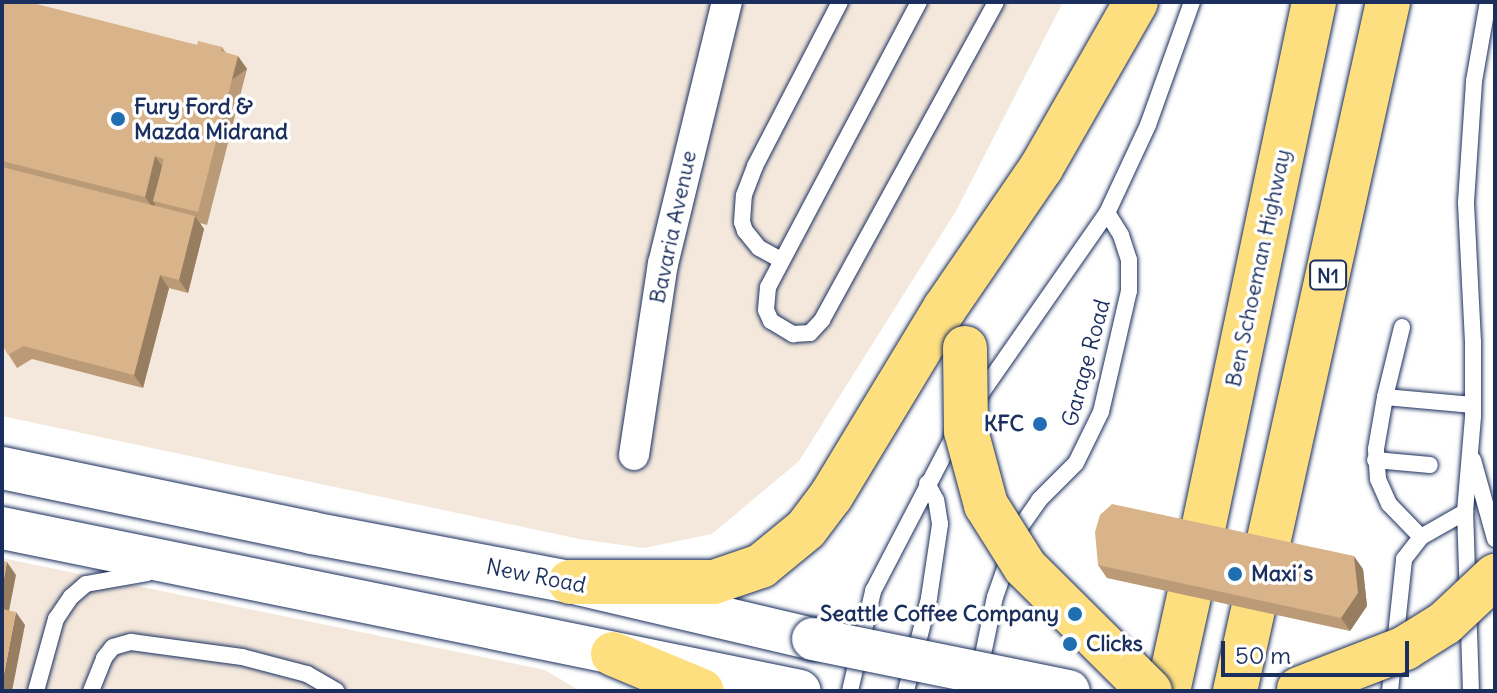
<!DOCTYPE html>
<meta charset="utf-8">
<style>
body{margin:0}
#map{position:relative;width:1497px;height:693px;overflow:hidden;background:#fff;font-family:Delius,sans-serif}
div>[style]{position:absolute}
.built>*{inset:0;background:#f4e8dc}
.roads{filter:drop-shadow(0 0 2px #1b2f5e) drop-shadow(0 0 2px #1b2f5e)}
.service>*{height:16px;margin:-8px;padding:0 8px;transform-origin:8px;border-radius:8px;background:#fff}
.minor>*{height:30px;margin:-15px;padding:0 15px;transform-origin:15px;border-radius:15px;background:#fff}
.secondary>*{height:42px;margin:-21px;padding:0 21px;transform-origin:21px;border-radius:21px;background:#fff}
.motorway>*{height:44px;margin:-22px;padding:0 22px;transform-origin:22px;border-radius:22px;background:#fedf80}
.bridges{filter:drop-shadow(0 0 2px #1b2f5e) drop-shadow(0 0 2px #1b2f5e)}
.secondary-bridge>*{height:42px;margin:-21px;padding:0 21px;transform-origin:21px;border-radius:21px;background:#fff}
.motorway-bridge>*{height:44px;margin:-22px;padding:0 22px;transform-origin:22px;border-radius:22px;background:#fedf80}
.wall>*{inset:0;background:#bb9b77}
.shaded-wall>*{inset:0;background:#987e61;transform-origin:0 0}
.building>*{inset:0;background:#d9b48a}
.dots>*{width:22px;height:22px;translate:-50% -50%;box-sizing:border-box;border:4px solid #fff;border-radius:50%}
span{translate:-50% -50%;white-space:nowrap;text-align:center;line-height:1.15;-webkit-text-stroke:7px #fff;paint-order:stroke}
.shield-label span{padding:2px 6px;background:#fff;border:2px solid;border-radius:6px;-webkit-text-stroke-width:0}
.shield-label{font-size:20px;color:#1b2f5e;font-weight:700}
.poi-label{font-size:22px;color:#1b2f5e;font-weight:700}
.left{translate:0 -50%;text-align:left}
.right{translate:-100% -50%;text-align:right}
.street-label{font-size:22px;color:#1b2f5e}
.frame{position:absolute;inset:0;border:4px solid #1b2f5e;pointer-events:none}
.scale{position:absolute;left:1221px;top:641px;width:188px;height:36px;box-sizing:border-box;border:4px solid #1b2f5e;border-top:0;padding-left:10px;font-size:24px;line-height:28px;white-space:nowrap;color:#1b2f5e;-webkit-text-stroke:6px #fff;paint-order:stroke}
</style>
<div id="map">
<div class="built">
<div style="clip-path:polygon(2px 2px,1063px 2px,956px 211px,799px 461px,712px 534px,644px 548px,579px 539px,2px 416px)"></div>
<div style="clip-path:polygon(2px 558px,545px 670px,580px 691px,2px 691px)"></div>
</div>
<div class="roads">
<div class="service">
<div style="left:919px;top:2px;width:323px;rotate:117.9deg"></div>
<div style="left:768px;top:287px;width:23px;rotate:95deg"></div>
<div style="left:766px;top:310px;width:12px;rotate:66deg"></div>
<div style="left:771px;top:321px;width:26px;rotate:31deg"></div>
<div style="left:793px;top:334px;width:17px;rotate:-3deg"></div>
<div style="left:810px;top:333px;width:18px;rotate:-47deg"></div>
<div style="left:822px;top:320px;width:362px;rotate:-61.3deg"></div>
<div style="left:781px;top:260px;width:25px;rotate:-151deg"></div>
<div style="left:759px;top:248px;width:22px;rotate:-129deg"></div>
<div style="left:745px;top:231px;width:9px;rotate:-108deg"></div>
<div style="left:742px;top:222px;width:27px;rotate:-86deg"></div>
<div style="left:744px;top:195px;width:31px;rotate:-69deg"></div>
<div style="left:755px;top:166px;width:185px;rotate:-62.6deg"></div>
<div style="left:1385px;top:397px;width:72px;rotate:-76.3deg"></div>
<div style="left:975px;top:402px;width:231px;rotate:-55.1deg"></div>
<div style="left:1107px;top:213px;width:97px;rotate:-65deg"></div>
<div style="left:1148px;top:125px;width:131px;rotate:-70.3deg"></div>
<div style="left:1375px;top:460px;width:55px;rotate:5.2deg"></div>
<div style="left:1473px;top:460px;width:82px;rotate:74.4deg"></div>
<div style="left:1421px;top:537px;width:46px;rotate:-134.1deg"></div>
<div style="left:1389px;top:504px;width:27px;rotate:-114deg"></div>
<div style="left:1378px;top:479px;width:30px;rotate:-94deg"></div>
<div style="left:1376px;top:449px;width:53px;rotate:-80.2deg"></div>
<div style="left:1385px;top:397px;width:88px;rotate:5.2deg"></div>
<div style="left:979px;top:674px;width:79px;rotate:-78.3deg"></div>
<div style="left:995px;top:597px;width:72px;rotate:-70.6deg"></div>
<div style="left:1019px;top:529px;width:35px;rotate:-55deg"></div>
<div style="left:1039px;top:500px;width:52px;rotate:-45deg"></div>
<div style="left:1076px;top:463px;width:57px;rotate:-63.9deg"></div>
<div style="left:1101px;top:412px;width:124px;rotate:-77deg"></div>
<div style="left:1129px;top:291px;width:31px;rotate:-90deg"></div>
<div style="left:1129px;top:260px;width:26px;rotate:-108deg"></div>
<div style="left:1121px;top:235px;width:26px;rotate:-122deg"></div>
<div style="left:36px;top:691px;width:75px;rotate:-74.5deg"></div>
<div style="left:56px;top:619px;width:27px;rotate:-56deg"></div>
<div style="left:71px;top:597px;width:20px;rotate:-41deg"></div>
<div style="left:86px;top:584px;width:62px;rotate:-10.2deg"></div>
<div style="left:91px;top:691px;width:35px;rotate:-68deg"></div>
<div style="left:104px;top:658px;width:14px;rotate:-51deg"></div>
<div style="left:113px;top:647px;width:19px;rotate:-16deg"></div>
<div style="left:131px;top:642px;width:112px;rotate:7.7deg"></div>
<div style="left:242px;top:657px;width:67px;rotate:14.7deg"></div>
<div style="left:307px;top:674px;width:34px;rotate:30deg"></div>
<div style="left:850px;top:691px;width:103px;rotate:-77deg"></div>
<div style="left:873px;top:591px;width:184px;rotate:-62.5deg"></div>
<div style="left:906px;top:691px;width:96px;rotate:-76.1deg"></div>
<div style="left:929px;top:598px;width:75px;rotate:-81.5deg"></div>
<div style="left:940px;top:524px;width:24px;rotate:-99deg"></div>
<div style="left:936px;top:500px;width:19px;rotate:-118deg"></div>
<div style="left:1390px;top:691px;width:133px;rotate:-83.9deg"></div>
<div style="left:1404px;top:559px;width:28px;rotate:-52deg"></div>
<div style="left:1421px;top:537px;width:51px;rotate:-29.6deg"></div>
<div style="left:1471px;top:691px;width:179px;rotate:-91.9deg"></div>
<div style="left:1465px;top:512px;width:96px;rotate:-85.2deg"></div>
<div style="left:1473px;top:416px;width:74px;rotate:-90deg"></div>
<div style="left:1473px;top:342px;width:140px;rotate:-92.9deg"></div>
<div style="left:1466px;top:202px;width:121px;rotate:-86.2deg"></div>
<div style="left:1474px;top:81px;width:80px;rotate:-80deg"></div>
</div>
<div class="minor">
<div style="left:634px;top:455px;width:193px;rotate:-81.4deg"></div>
<div style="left:663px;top:264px;width:270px;rotate:-76.3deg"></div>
</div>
<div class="secondary">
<div style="left:2px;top:468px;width:317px;rotate:11.8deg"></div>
<div style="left:312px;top:533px;width:263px;rotate:10.8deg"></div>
<div style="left:570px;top:582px;width:250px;rotate:13.2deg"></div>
<div style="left:2px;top:528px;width:814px;rotate:11.54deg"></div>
</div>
<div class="motorway">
<div style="left:1202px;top:534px;width:544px;rotate:-78.11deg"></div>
<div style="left:1267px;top:548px;width:559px;rotate:-77.5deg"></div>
<div style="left:570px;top:582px;width:144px"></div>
<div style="left:714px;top:582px;width:50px;rotate:-18.8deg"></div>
<div style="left:761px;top:566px;width:58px;rotate:-39.4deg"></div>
<div style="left:806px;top:529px;width:41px;rotate:-52.9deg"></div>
<div style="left:831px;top:496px;width:220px;rotate:-58.8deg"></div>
<div style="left:945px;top:308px;width:170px;rotate:-55.6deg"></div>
<div style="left:1041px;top:168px;width:191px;rotate:-60.2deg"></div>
<div style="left:613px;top:654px;width:96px;rotate:22.6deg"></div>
<div style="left:1168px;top:691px;width:97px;rotate:-77.5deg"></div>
<div style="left:1235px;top:691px;width:83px;rotate:-77.5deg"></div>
</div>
</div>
<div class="bridges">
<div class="secondary-bridge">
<div style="left:813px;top:639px;width:261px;rotate:11.5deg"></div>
</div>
<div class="motorway-bridge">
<div style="left:965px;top:348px;width:83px;rotate:89.3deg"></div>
<div style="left:966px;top:431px;width:77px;rotate:74.9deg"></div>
<div style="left:986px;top:505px;width:73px;rotate:57.8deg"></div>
<div style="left:1025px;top:567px;width:176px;rotate:44.8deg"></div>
<div style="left:1299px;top:689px;width:114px;rotate:-21.1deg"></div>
<div style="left:1405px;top:648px;width:47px;rotate:-32deg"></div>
<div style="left:1445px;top:623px;width:69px;rotate:-43.2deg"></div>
</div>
</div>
<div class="wall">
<div style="clip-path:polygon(2px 2px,197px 45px,222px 47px,226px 53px,247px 69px,207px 225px,200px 223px,204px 229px,188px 293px,169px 288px,143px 388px,32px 359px,17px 368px,2px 344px)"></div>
<div style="clip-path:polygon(1098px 565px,1363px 569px,1367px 606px,1350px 631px,1107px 578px)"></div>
</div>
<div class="shaded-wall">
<div style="left:238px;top:56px;width:16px;height:161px;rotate:55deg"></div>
<div style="clip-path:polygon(155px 156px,164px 169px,153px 201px,155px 203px,154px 210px,145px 197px)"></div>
<div style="clip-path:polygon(195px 216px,204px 229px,188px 293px,179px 280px)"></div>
<div style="clip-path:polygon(160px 275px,169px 288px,143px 388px,134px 375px)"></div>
<div style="clip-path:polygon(1354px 556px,1363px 569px,1367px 606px,1350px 631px,1341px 618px)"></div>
<div style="clip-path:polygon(7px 562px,16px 575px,7px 621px,2px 613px,2px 589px)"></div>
<div style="clip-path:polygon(16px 612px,25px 625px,12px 691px,2px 691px,2px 684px)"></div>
</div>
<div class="building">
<div style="clip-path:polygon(2px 2px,29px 2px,197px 45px,198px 41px,222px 47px,221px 51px,238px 56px,198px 212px,153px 201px,164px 159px,155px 156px,145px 197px,2px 161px)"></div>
<div style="clip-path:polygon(2px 167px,195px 216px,179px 280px,160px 275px,134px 375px,23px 346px,8px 355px,2px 344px)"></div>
<div style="clip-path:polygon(1112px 504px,1354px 556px,1358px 593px,1341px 618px,1098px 565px,1095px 532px,1100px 515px)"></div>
<div style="clip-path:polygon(2px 561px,7px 562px,2px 589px)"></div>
<div style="clip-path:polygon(2px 609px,16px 612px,2px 684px)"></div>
</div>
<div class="dots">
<div style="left:118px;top:119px;background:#1f6fb2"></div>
<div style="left:1040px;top:424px;background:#1f6fb2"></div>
<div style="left:1235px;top:574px;background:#1f6fb2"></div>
<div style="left:1075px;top:614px;background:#1f6fb2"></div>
<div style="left:1070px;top:644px;background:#1f6fb2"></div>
</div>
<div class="shield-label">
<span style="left:1328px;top:275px">N1</span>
</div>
<div class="poi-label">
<span class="left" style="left:134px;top:119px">Fury Ford &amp;<br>Mazda Midrand</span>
<span class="right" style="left:1024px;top:424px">KFC</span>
<span class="left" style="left:1251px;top:574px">Maxi´s</span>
<span class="right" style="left:1059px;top:614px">Seattle Coffee Company</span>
<span class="left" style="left:1086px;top:644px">Clicks</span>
</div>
<div class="street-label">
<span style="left:673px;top:227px;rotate:-78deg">Bavaria Avenue</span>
<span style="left:1258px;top:268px;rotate:-78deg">Ben Schoeman Highway</span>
<span style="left:1086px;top:363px;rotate:-75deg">Garage Road</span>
<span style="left:536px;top:576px;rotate:11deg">New Road</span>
</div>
<div class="frame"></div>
<div class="scale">50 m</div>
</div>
